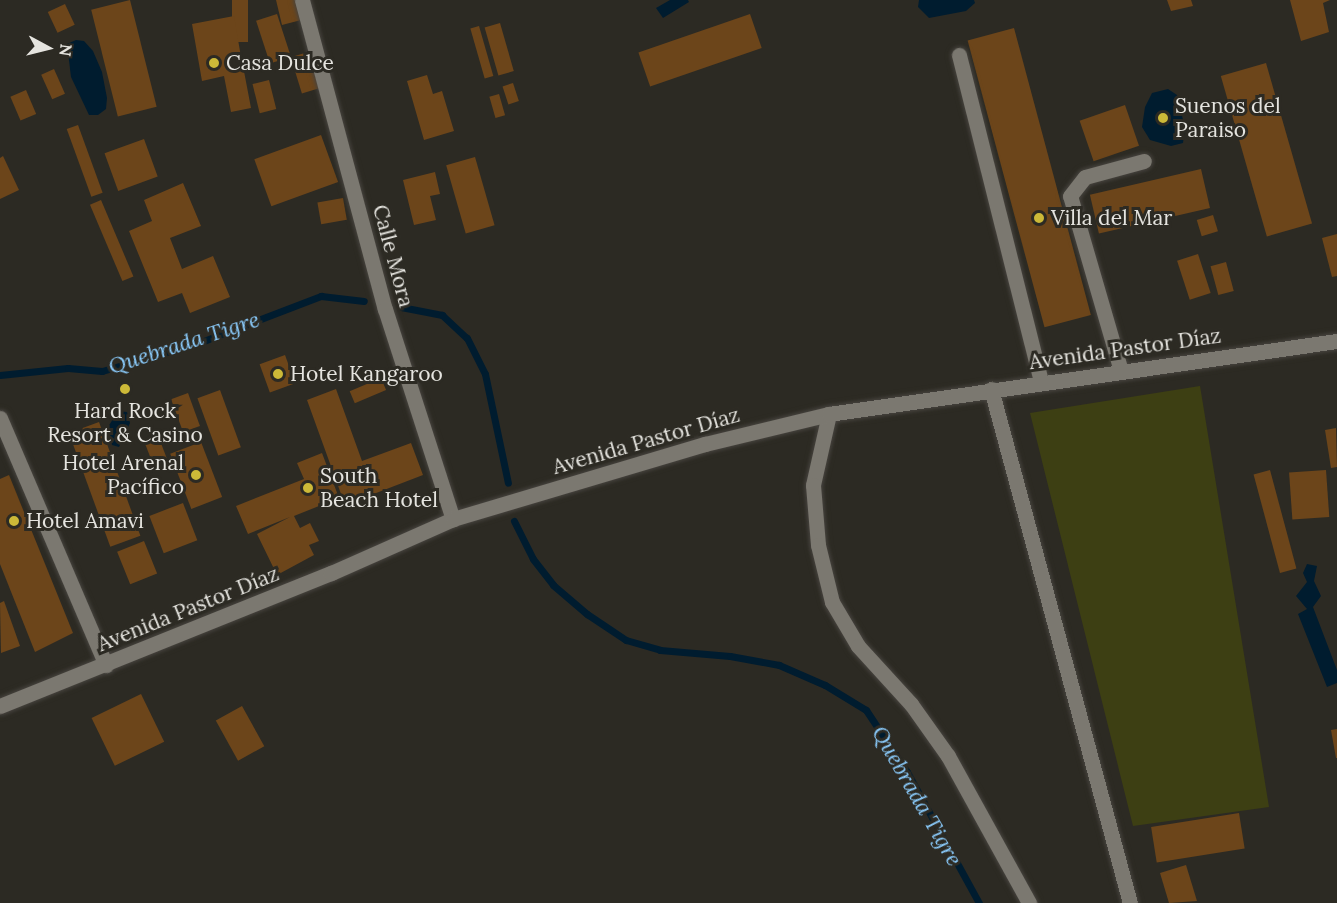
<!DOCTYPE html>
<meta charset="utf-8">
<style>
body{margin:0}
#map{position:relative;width:1337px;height:903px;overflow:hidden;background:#2c2a23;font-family:Lora,serif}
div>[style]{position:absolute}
.green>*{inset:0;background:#3d3f13}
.water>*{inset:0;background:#001c2f}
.stream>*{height:7px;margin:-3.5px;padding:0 3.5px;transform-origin:3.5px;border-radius:3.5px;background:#001c2f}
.building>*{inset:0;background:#6c451a;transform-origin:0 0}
.roads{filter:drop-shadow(0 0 2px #47443f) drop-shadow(0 0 2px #47443f)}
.minor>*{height:15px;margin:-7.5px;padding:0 7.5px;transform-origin:7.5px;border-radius:7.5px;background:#7b7870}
.dots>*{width:16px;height:16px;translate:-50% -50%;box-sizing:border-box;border:3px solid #2c2a23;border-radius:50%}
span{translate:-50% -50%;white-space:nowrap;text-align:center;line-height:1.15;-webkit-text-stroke:6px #2c2a23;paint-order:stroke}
.poi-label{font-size:21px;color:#e5e4df}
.left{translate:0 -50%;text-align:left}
.right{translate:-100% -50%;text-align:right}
.street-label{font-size:21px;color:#e5e4df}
.water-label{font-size:22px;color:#8bccfd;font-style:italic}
.north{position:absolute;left:18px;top:18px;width:60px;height:60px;-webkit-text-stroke:4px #2c2a23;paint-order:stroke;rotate:97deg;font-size:16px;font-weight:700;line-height:24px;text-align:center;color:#e5e4df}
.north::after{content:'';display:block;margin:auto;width:21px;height:27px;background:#e5e4df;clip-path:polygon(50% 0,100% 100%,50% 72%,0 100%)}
</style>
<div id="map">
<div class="green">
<div style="clip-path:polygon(1200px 386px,1269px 807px,1133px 826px,1030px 413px)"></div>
</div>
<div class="water">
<div style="clip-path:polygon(670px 0,688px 0,689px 2px,663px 18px,656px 8px)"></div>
<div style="clip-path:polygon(919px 0,974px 0,975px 3px,966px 11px,929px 18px,918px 7px)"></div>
<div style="clip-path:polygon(76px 40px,84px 41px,93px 51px,102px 72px,107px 98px,106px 109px,98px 115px,89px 115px,71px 77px,67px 44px)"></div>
<div style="clip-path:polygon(1168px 89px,1177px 95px,1185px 128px,1183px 143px,1171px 146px,1150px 140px,1142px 127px,1145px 107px,1152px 93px)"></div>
<div style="clip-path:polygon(118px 411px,127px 412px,130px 423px,119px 447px,112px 445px,108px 427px)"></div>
<div style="clip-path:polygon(1307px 564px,1317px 566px,1314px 581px,1321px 596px,1313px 607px,1337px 670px,1337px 683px,1327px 687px,1298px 614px,1307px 609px,1296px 596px,1307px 582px,1303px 573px)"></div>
</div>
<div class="stream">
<div style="left:401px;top:307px;width:42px;rotate:11deg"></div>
<div style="left:442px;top:315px;width:34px;rotate:43deg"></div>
<div style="left:467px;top:338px;width:40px;rotate:63.4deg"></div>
<div style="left:485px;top:374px;width:111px;rotate:78.1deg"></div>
<div style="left:0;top:375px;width:68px;rotate:-5.9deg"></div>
<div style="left:68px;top:368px;width:34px;rotate:5deg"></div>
<div style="left:102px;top:371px;width:103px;rotate:-16.3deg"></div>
<div style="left:201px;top:342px;width:129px;rotate:-21deg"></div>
<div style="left:321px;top:296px;width:43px;rotate:6.6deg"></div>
<div style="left:514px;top:521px;width:42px;rotate:63.4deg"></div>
<div style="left:533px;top:559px;width:33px;rotate:52deg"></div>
<div style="left:553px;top:585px;width:45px;rotate:40.5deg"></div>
<div style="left:587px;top:614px;width:47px;rotate:33.7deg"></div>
<div style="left:626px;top:640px;width:35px;rotate:16deg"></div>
<div style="left:660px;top:650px;width:70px;rotate:4.9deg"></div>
<div style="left:730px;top:656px;width:50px;rotate:10.4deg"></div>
<div style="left:779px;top:665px;width:50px;rotate:23.5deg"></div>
<div style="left:825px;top:685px;width:48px;rotate:31.4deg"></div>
<div style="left:866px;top:710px;width:74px;rotate:56.5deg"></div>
<div style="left:907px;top:772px;width:149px;rotate:61.2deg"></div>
</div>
<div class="building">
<div style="left:130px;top:0;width:110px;height:40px;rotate:76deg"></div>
<div style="left:232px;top:0;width:16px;height:42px"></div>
<div style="clip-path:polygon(276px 0,300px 0,305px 19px,282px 25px)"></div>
<div style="clip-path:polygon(1167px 0,1191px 0,1193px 6px,1171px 11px)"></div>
<div style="clip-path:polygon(1290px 0,1330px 0,1323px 3px,1329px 32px,1301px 41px)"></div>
<div style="left:65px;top:4px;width:23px;height:19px;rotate:65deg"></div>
<div style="left:277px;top:14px;width:45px;height:22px;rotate:72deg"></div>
<div style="left:750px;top:14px;width:36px;height:118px;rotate:71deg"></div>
<div style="clip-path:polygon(234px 16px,241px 57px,230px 59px,231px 69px,243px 66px,251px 108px,231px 112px,224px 76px,202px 81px,192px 24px)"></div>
<div style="left:500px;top:23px;width:50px;height:16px;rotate:74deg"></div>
<div style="left:479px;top:26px;width:52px;height:9px;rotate:74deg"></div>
<div style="left:1014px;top:28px;width:297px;height:48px;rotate:75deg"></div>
<div style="left:308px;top:52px;width:38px;height:18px;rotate:73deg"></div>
<div style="left:1266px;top:63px;width:167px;height:47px;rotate:74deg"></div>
<div style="left:54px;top:69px;width:27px;height:14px;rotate:66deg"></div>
<div style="clip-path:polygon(427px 75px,433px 94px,442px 91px,454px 131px,424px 140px,407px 81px)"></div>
<div style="left:269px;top:80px;width:30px;height:17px;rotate:76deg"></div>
<div style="left:513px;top:83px;width:19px;height:11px;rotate:72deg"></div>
<div style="left:26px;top:90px;width:26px;height:17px;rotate:67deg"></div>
<div style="left:499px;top:94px;width:22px;height:10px;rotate:74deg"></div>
<div style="left:1125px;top:105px;width:43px;height:48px;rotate:71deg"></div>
<div style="left:78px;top:125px;width:72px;height:12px;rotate:70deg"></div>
<div style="left:321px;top:135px;width:50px;height:71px;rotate:70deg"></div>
<div style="left:144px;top:139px;width:40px;height:42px;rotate:70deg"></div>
<div style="clip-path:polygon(3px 156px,19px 190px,0 199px,0 158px)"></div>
<div style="left:475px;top:157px;width:71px;height:30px;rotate:74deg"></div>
<div style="left:1201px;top:169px;width:40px;height:114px;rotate:77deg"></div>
<div style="clip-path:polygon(435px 172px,440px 194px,430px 196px,436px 220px,414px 225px,403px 180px)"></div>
<div style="clip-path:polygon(183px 183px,201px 226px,170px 238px,182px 269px,213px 256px,230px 297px,190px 313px,182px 293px,158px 302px,129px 231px,152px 221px,144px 200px)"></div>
<div style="left:343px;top:198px;width:22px;height:26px;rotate:80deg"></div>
<div style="left:101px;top:200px;width:83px;height:12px;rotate:67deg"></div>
<div style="left:1213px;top:215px;width:17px;height:17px;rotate:73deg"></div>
<div style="clip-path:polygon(1337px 234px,1337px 276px,1332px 277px,1322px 238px)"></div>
<div style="left:1198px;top:254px;width:41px;height:22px;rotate:72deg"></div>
<div style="left:1226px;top:262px;width:30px;height:16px;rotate:75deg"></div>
<div style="left:285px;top:355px;width:30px;height:27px;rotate:70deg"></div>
<div style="left:381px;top:378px;width:13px;height:34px;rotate:67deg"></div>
<div style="clip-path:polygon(336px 389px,362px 461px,411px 443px,423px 475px,345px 505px,307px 400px)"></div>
<div style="left:220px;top:390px;width:61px;height:24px;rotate:70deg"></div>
<div style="left:188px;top:393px;width:35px;height:18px;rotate:70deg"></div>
<div style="left:99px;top:422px;width:121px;height:32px;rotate:70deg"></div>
<div style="clip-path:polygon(1336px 428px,1337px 467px,1331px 468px,1325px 430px)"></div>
<div style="left:159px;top:438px;width:28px;height:15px;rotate:69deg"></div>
<div style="left:201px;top:442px;width:59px;height:33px;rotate:69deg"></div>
<div style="clip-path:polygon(322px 453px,339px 498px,294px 516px,300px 528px,310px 523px,319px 541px,309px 545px,314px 555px,277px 575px,257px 534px,290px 517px,248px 534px,236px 506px,304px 479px,297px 463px)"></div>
<div style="left:1270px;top:470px;width:102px;height:17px;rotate:75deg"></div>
<div style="left:1326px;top:470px;width:47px;height:37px;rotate:86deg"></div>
<div style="clip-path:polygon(9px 475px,73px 633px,35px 652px,0 564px,0 479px)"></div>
<div style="left:183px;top:503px;width:40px;height:36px;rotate:69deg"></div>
<div style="left:144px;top:541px;width:35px;height:29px;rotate:68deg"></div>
<div style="clip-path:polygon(4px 601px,20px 646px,1px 653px,0 603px)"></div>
<div style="left:141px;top:694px;width:53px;height:55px;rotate:64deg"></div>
<div style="left:242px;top:706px;width:46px;height:30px;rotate:61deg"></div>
<div style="clip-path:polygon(1337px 729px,1337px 758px,1336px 758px,1331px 730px)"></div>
<div style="left:1239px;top:813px;width:36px;height:89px;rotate:81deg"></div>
<div style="clip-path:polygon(1186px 865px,1197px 901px,1169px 903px,1160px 873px)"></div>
</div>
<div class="roads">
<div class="minor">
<div style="left:302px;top:0;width:320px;rotate:75deg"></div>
<div style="left:385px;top:309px;width:221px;rotate:72.1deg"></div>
<div style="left:959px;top:55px;width:337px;rotate:75.9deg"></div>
<div style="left:1121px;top:371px;width:182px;rotate:-106.2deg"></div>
<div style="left:1070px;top:196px;width:24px;rotate:-52deg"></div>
<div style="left:1085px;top:177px;width:61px;rotate:-15.2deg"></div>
<div style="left:991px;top:389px;width:532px;rotate:74.87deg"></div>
<div style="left:829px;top:414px;width:73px;rotate:102.7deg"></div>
<div style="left:813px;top:485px;width:60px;rotate:85.2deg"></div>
<div style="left:818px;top:545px;width:59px;rotate:76.2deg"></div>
<div style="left:832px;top:602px;width:51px;rotate:59.4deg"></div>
<div style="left:858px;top:646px;width:79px;rotate:47.6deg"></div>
<div style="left:911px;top:704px;width:64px;rotate:54.6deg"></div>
<div style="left:948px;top:756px;width:168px;rotate:61.1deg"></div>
<div style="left:0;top:418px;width:269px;rotate:66.8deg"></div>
<div style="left:0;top:706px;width:357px;rotate:-21.9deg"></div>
<div style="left:331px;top:573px;width:133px;rotate:-23.9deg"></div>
<div style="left:453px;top:519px;width:263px;rotate:-16.6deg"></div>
<div style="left:705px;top:444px;width:128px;rotate:-13.6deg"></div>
<div style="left:829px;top:414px;width:513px;rotate:-8.18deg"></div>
</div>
</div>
<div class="dots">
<div style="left:214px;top:63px;background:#ccb938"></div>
<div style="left:1163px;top:118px;background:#ccb938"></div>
<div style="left:1039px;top:218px;background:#ccb938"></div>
<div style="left:278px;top:374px;background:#ccb938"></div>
<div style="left:125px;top:389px;background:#ccb938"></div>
<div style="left:196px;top:475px;background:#ccb938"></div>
<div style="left:308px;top:488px;background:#ccb938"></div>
<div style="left:14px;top:521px;background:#ccb938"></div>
</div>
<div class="poi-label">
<span class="left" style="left:226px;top:63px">Casa Dulce</span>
<span class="left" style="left:1175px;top:118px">Suenos del<br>Paraiso</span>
<span class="left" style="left:1051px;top:218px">Villa del Mar</span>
<span class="left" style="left:290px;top:374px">Hotel Kangaroo</span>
<span style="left:125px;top:423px">Hard Rock<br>Resort &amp; Casino</span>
<span class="right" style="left:184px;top:475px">Hotel Arenal<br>Pacífico</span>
<span class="left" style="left:320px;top:488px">South<br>Beach Hotel</span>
<span class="left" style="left:26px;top:521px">Hotel Amavi</span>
</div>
<div class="street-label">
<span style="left:393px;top:256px;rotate:75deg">Calle Mora</span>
<span style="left:1125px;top:349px;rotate:-8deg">Avenida Pastor Díaz</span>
<span style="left:646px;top:441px;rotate:-16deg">Avenida Pastor Díaz</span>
<span style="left:188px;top:609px;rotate:-22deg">Avenida Pastor Díaz</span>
</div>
<div class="water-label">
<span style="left:184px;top:343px;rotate:-18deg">Quebrada Tigre</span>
<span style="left:917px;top:796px;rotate:60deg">Quebrada Tigre</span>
</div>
<div class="north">N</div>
</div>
